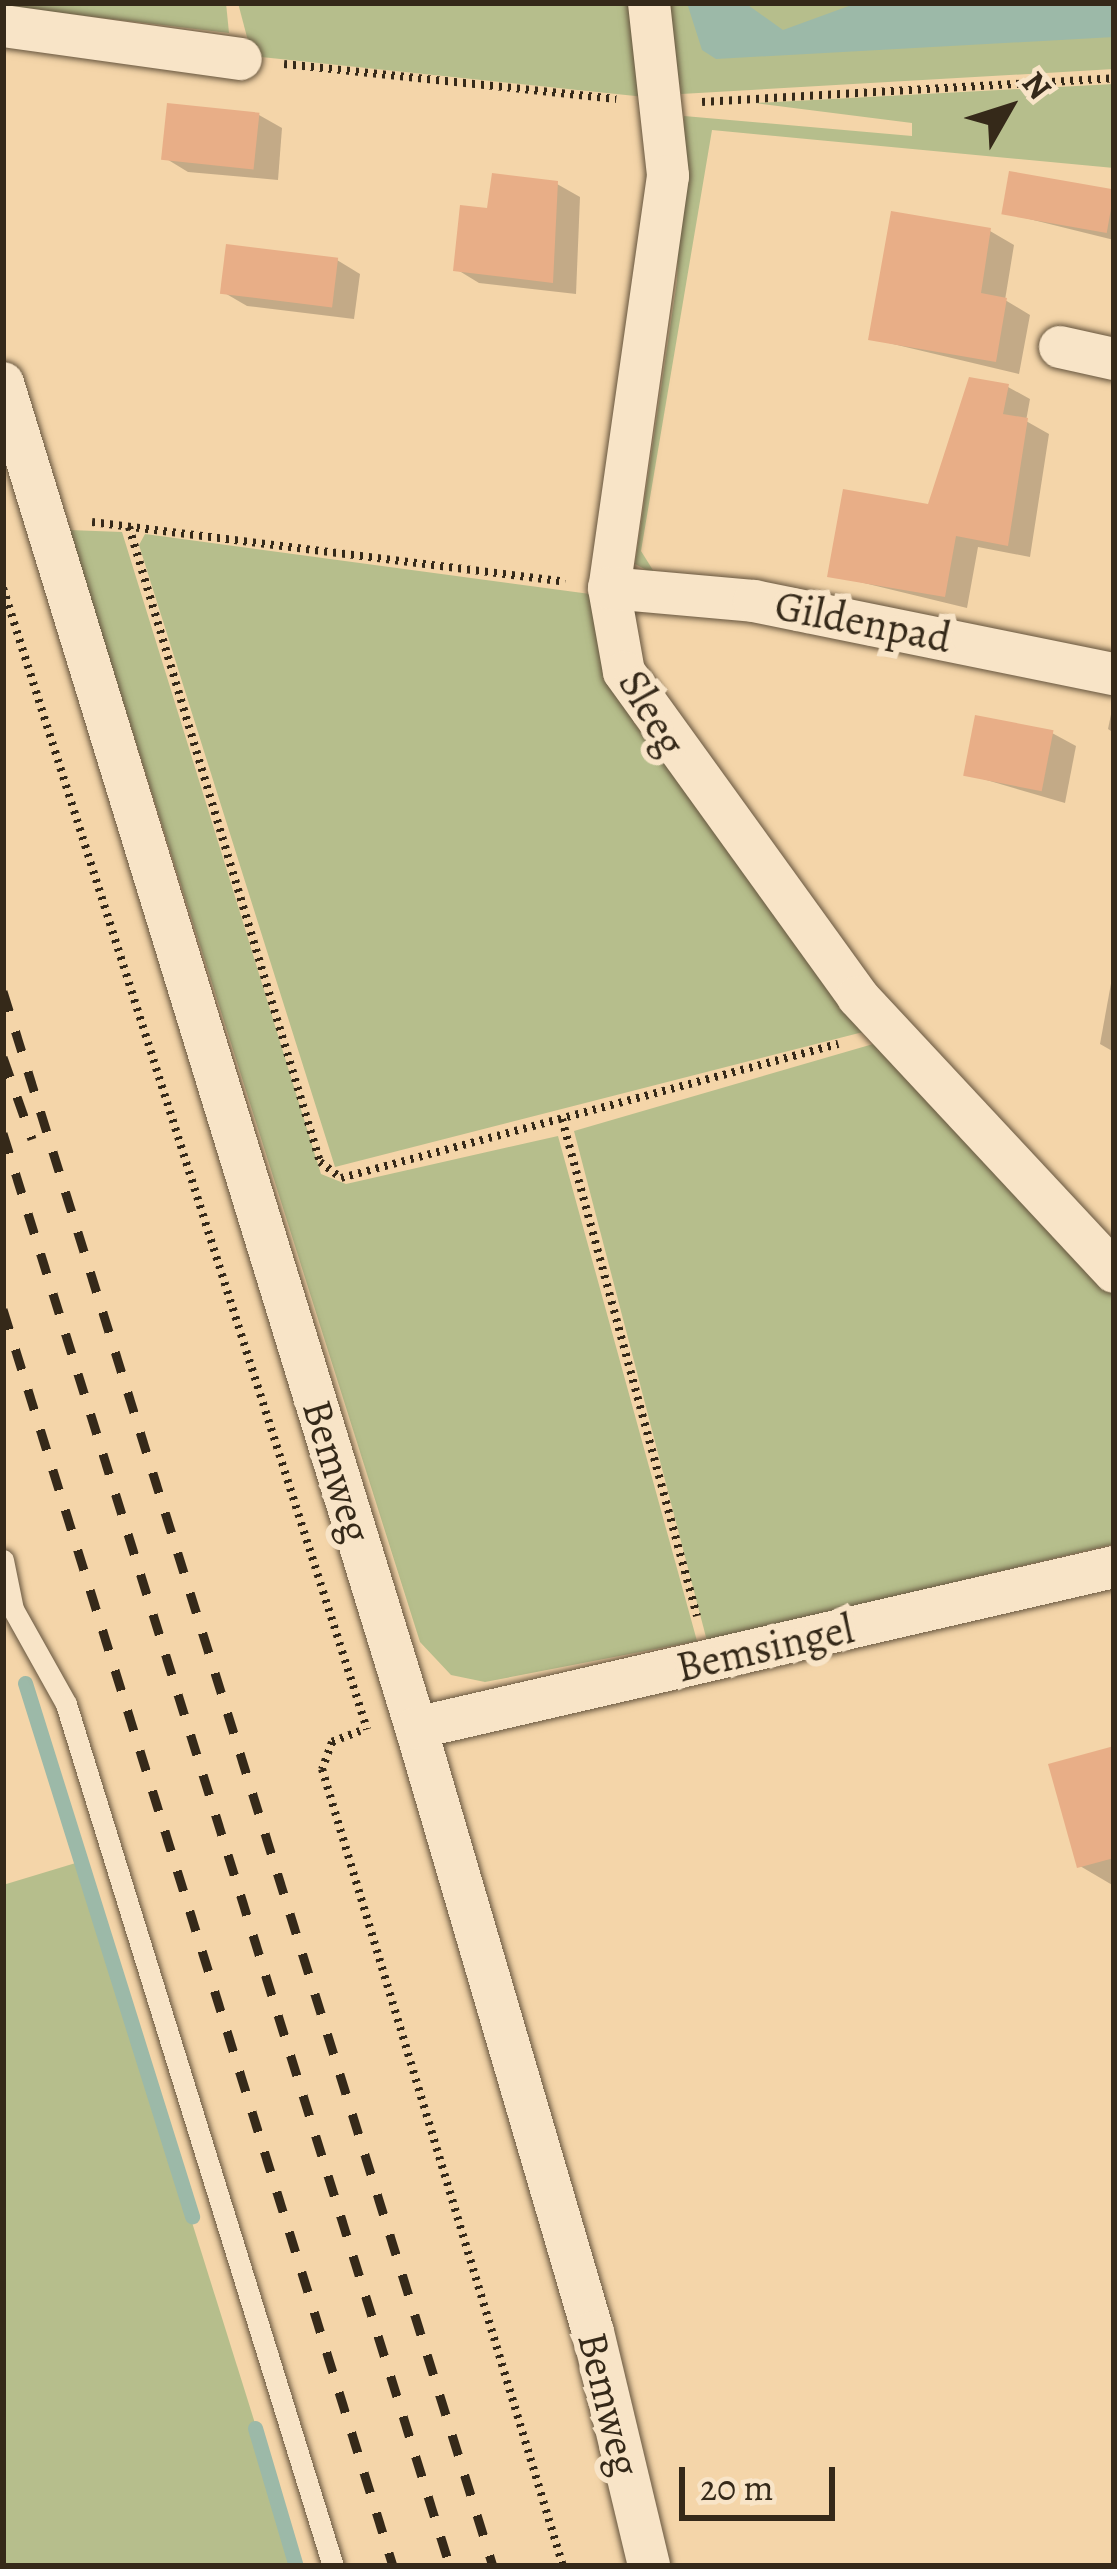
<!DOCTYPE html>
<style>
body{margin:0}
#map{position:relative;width:1117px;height:2569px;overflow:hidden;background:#f4d5a9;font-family:Alegreya,serif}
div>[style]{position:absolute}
.green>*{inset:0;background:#b6be8c}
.water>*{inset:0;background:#9cb9a8}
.shadow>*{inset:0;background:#0003}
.stream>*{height:15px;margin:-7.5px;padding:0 7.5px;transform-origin:7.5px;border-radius:7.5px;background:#9cb9a8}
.building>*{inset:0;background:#e8ae87;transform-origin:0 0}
.path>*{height:8px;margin-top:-4px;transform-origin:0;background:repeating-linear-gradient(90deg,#352919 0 3px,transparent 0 9px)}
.roads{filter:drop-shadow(0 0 3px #65543d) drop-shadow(0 0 3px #65543d)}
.lane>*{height:21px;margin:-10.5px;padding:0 10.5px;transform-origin:10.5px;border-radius:10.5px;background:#f8e4c7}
.street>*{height:42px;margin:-21px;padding:0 21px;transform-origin:21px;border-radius:21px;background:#f8e4c7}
.rail>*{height:9px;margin-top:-4.5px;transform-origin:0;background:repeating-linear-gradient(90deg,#352919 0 21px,transparent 0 42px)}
span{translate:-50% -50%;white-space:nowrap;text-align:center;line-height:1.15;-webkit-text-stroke:12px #f8e4c7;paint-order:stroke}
.street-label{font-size:42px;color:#352919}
.frame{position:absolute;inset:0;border:6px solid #352919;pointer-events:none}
.north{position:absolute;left:949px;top:48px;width:120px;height:120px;-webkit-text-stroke:9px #f8e4c7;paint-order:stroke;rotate:51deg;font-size:33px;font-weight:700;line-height:48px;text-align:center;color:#352919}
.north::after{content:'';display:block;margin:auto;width:42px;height:54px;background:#352919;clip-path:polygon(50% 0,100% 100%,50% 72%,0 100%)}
.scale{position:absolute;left:679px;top:2467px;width:156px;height:54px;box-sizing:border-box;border:6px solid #352919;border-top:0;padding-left:15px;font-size:36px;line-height:42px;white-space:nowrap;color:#352919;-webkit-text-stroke:9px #f8e4c7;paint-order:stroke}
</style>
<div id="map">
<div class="green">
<div style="clip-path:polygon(226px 3px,229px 33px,3px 6px,3px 3px)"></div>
<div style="clip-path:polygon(238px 3px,632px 3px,645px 97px,252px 56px)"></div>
<div style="clip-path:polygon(667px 3px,1114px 3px,1114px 69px,681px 94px)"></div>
<div style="clip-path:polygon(1114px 84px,1114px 168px,712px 130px,641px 551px,656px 575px,635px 564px,677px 281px,684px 116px,912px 136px,912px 123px,755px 103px)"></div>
<div style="clip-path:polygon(69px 530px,122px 532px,321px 1174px,346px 1184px,558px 1136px,697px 1641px,485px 1682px,451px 1675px,420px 1642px)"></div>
<div style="clip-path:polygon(145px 534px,590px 594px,634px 723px,867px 1031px,335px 1167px,139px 545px)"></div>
<div style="clip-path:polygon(880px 1042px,1114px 1292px,1114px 1544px,707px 1641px,574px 1131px)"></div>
<div style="clip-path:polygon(79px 1862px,259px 2436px,298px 2566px,3px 2566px,3px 1885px)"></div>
</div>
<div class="water">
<div style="clip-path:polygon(687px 3px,745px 3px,783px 30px,857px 3px,1114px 3px,1114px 37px,716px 59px,702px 50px)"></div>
</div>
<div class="shadow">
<div style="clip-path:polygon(259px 115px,282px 128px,278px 180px,188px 172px,165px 158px)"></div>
<div style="clip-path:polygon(1011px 174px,1114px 192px,1114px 240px,1005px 213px)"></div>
<div style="clip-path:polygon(557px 184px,580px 197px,576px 294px,479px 283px,456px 269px,490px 211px)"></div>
<div style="clip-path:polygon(990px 231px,1014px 245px,1005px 300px,1030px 315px,1019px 374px,872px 339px)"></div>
<div style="clip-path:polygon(337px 260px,360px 274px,354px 319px,247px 306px,223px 292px)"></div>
<div style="clip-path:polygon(1008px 387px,1030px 399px,1026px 421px,1049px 434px,1030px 557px,978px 547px,967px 608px,831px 575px,930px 508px)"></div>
<div style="clip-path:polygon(1114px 700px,1114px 733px,1108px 729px)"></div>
<div style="clip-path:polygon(1052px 733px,1076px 746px,1065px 803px,966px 774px)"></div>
<div style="clip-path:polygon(1114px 967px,1114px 1052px,1100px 1044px)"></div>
<div style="clip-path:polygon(1114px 1749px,1114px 1886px,1080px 1866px)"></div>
</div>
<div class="stream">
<div style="left:25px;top:1683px;width:559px;rotate:72.6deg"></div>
<div style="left:255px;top:2428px;width:144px;rotate:73.5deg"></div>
</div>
<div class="building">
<div style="left:167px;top:103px;width:93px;height:57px;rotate:6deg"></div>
<div style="left:1009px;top:171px;width:107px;height:44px;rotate:10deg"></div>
<div style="clip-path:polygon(492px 173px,558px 181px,553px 283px,453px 271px,460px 205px,487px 208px)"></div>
<div style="clip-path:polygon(891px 211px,991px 228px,981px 293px,1007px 298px,996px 362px,868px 340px)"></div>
<div style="left:226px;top:244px;width:113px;height:50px;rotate:7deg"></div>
<div style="clip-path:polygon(969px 377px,1009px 384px,1003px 414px,1028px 418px,1008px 546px,956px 536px,945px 597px,827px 577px,843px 489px,928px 504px)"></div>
<div style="left:975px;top:715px;width:80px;height:62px;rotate:11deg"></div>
<div style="clip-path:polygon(1114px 1746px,1114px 1858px,1077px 1868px,1048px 1764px)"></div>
</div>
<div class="path">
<div style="left:284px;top:64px;width:334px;rotate:6deg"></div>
<div style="left:702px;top:102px;width:413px;rotate:-3.3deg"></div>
<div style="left:92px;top:522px;width:477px;rotate:7.2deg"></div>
<div style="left:129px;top:527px;width:663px;rotate:73.26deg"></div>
<div style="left:320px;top:1162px;width:26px;rotate:37deg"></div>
<div style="left:341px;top:1178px;width:515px;rotate:-15.09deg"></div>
<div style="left:3px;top:588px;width:1198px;rotate:72.31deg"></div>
<div style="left:562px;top:1119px;width:515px;rotate:74.8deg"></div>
<div style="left:360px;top:1731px;width:30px;rotate:159deg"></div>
<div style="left:332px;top:1742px;width:29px;rotate:110deg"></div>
<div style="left:322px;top:1769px;width:833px;rotate:73.18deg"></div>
</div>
<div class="roads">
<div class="lane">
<div style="left:3px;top:1560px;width:50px;rotate:78.5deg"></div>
<div style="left:13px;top:1609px;width:109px;rotate:60.8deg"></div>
<div style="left:66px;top:1704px;width:902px;rotate:72.79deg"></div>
</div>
<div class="street">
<div style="left:649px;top:3px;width:174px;rotate:83.7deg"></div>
<div style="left:668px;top:176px;width:416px;rotate:98.1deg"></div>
<div style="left:609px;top:588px;width:85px;rotate:79.9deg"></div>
<div style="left:624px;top:672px;width:400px;rotate:54.2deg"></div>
<div style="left:858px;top:997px;width:376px;rotate:47deg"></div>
<div style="left:3px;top:26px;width:240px;rotate:7.9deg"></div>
<div style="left:1060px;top:347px;width:55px;rotate:12.5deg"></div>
<div style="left:3px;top:383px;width:1407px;rotate:72.93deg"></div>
<div style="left:416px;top:1728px;width:629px;rotate:73.67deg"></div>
<div style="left:593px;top:2332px;width:241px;rotate:76.5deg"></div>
<div style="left:609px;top:588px;width:146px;rotate:5.1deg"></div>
<div style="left:754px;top:601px;width:367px;rotate:11.5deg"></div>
<div style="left:416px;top:1728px;width:716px;rotate:-12.99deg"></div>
</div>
</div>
<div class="rail">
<div style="left:3px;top:991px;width:1649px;rotate:72.72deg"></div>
<div style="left:3px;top:1057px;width:87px;rotate:70.5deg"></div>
<div style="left:3px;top:1133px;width:1501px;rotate:72.68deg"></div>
<div style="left:3px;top:1309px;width:1316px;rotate:72.76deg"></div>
</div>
<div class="street-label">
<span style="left:863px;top:622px;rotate:11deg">Gildenpad</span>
<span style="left:652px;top:713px;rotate:60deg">Sleeg</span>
<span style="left:337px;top:1471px;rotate:73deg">Bemweg</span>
<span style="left:765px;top:1648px;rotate:-13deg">Bemsingel</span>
<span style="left:609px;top:2404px;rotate:76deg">Bemweg</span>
</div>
<div class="frame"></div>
<div class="north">N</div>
<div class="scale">20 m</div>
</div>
